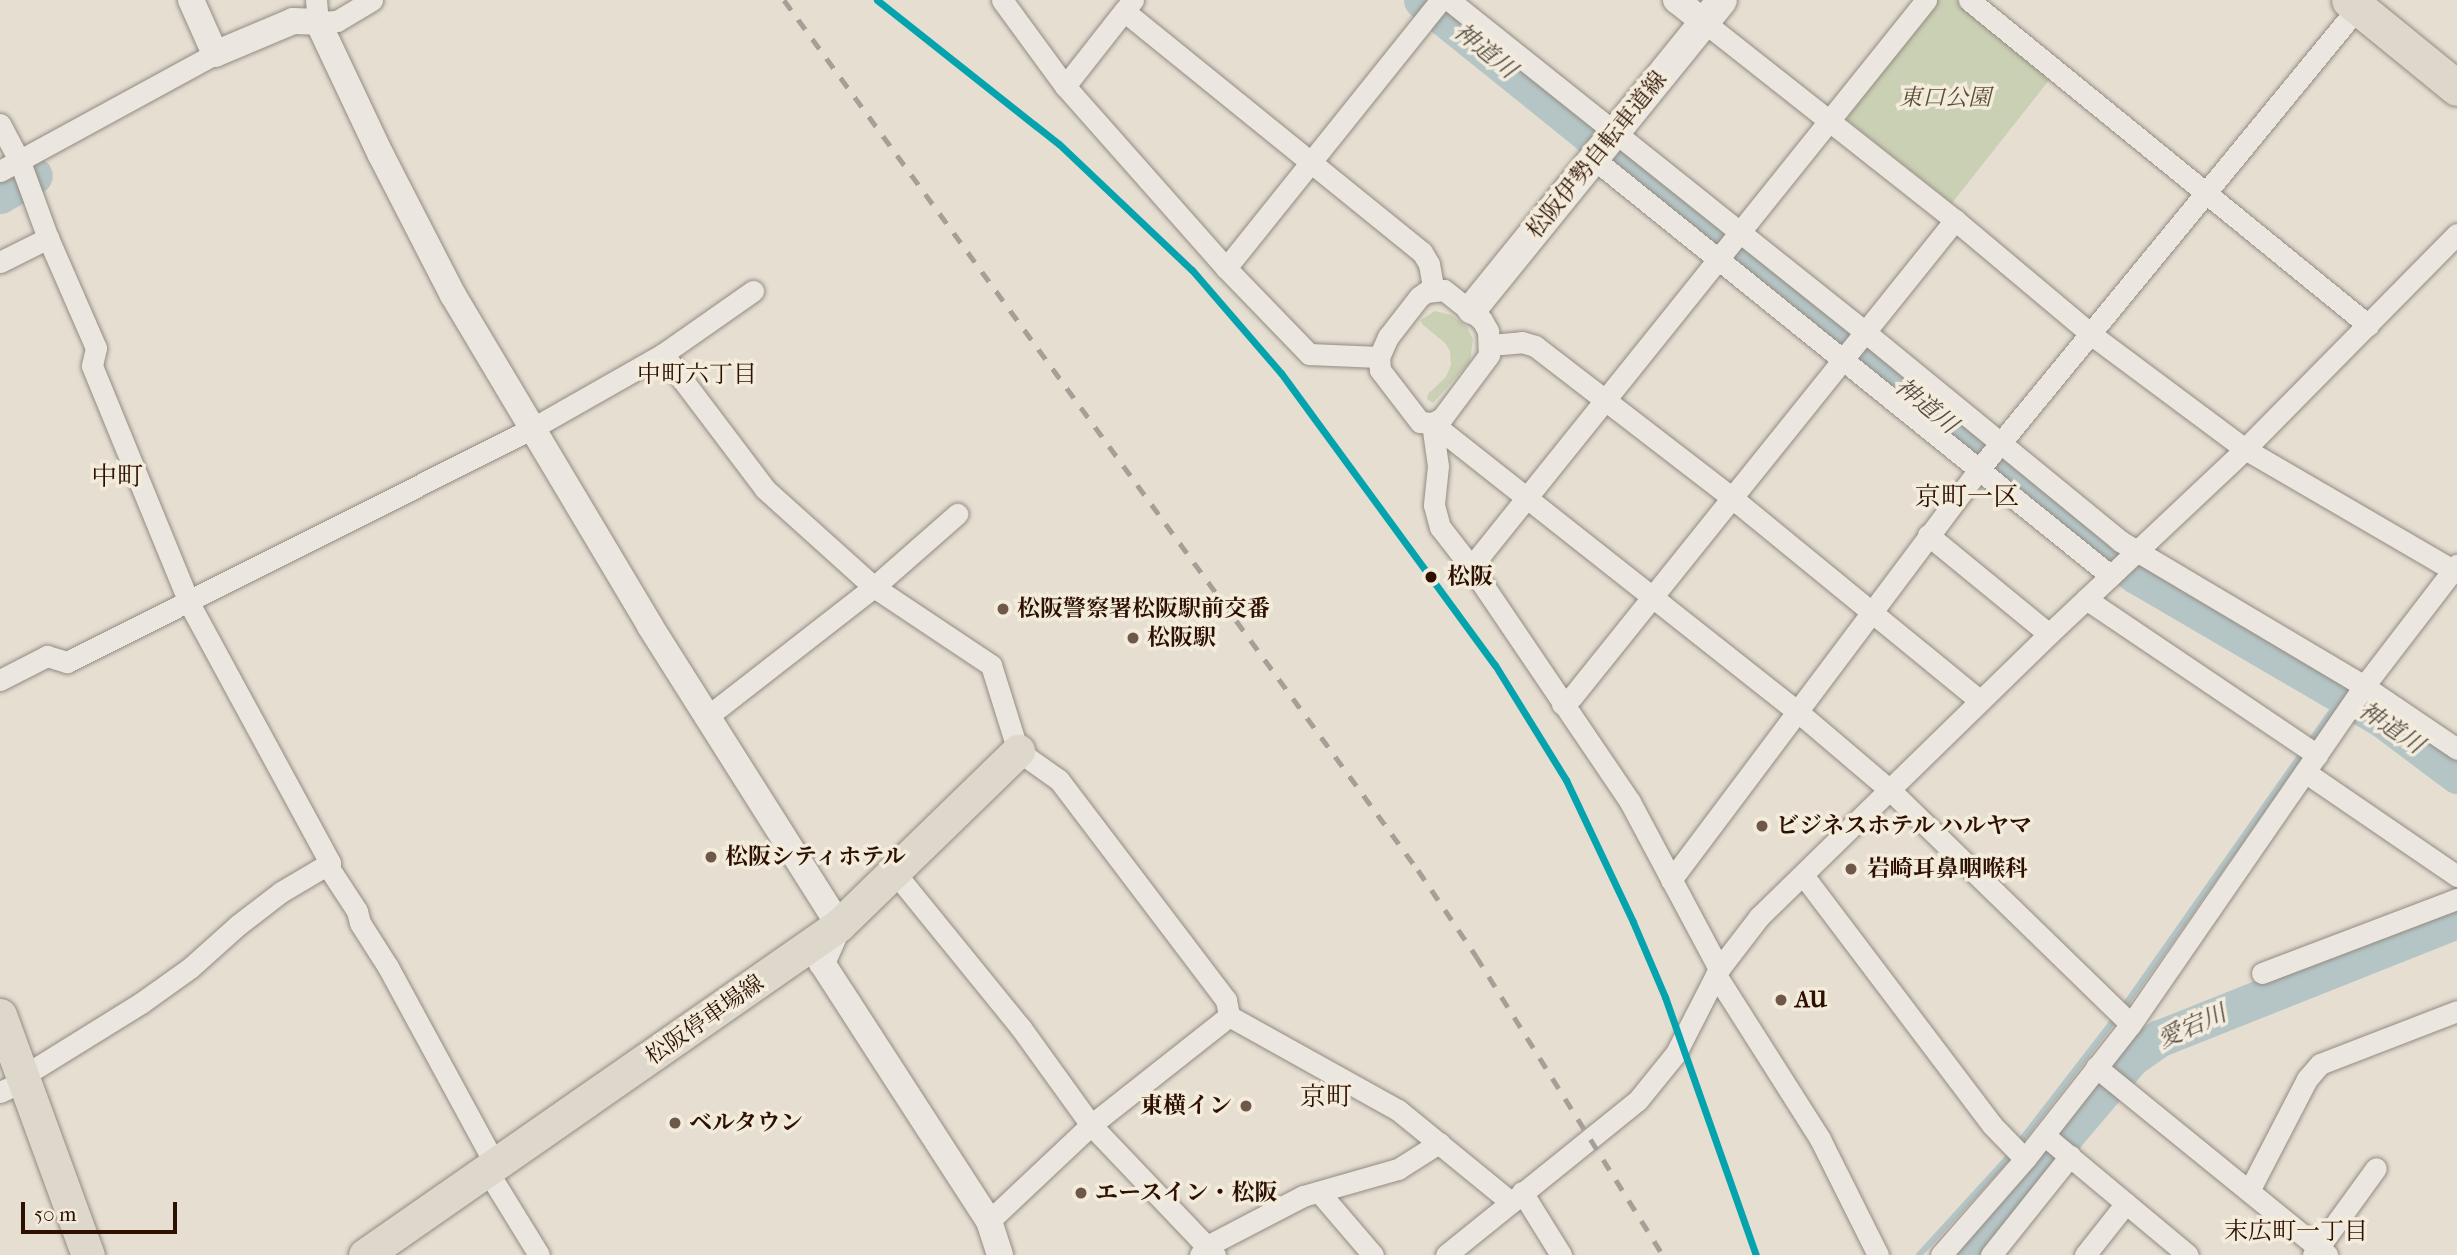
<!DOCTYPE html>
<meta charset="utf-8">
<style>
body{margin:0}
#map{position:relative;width:2457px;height:1255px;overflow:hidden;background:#e5ded1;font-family:"IM FELL French Canon","Noto Serif JP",serif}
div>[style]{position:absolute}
.green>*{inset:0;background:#cad0b3}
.stream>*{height:6px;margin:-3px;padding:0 3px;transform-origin:3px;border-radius:3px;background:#b5c5c6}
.river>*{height:37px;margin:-18.5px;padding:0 18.5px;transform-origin:18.5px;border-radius:18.5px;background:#b5c5c6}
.roads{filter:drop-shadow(0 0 2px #938b81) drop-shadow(0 0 2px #938b81)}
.minor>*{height:21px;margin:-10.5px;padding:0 10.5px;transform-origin:10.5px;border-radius:10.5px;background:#ebe7e0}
.tertiary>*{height:26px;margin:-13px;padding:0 13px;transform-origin:13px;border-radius:13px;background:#ebe7e0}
.secondary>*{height:30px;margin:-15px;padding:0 15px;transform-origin:15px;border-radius:15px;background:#ebe7e0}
.primary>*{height:33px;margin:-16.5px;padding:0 16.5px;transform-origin:16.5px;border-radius:16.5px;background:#ded7cb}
.trunk>*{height:35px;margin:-17.5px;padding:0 17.5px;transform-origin:17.5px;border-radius:17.5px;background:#ded7cb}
.rail>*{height:5px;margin-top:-2.5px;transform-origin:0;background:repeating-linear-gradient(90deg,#a59f98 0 12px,transparent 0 24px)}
.rail-1>*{height:7px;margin:-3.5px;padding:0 3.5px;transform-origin:3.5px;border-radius:3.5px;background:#05a3ae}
.dots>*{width:19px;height:19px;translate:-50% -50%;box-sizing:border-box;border:4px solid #f3ecdc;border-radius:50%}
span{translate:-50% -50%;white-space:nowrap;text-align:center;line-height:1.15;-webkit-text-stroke:7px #f3ecdc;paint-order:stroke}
.park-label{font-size:23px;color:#5d4f36;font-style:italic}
.street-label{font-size:23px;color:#2e1000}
.stop-label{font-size:23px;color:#2e1000;font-weight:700}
.left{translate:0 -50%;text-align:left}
.poi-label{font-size:23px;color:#2e1000;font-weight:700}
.right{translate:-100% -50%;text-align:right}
.water-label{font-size:24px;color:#564c44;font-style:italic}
.neighbourhood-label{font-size:24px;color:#2e1000}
.quarter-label{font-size:26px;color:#2e1000}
.scale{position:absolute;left:21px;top:1202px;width:156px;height:32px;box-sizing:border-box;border:4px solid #2e1000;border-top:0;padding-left:9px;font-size:21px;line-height:24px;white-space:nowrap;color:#2e1000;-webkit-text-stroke:5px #f3ecdc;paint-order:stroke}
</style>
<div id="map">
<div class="green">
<div style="clip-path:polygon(1936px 0,1957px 0,2050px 79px,1952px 203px,1848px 121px,1847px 108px)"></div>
<div style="clip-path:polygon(1435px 311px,1451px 315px,1467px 327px,1473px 339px,1470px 362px,1433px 403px,1427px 399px,1428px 394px,1446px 377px,1451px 365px,1450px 351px,1445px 343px,1422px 324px,1421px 320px)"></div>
</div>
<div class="stream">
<div style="left:2123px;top:1008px;width:381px;rotate:-54.9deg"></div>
<div style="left:2018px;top:1144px;width:160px;rotate:-52.3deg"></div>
<div style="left:1919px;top:1255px;width:138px;rotate:-47.6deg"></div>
</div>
<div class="river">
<div style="left:1422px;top:0;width:917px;rotate:38.85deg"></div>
<div style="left:2136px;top:575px;width:284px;rotate:30.3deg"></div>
<div style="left:2381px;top:718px;width:95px;rotate:36.9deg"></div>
<div style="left:0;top:195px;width:39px;rotate:-30deg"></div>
<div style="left:1964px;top:1255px;width:258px;rotate:-49.7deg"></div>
<div style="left:2131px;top:1058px;width:35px;rotate:-35deg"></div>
<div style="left:2160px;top:1038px;width:320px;rotate:-21.7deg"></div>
</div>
<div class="roads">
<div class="minor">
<div style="left:316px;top:0;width:22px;rotate:85deg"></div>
<div style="left:318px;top:22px;width:19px;rotate:-3deg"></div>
<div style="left:337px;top:21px;width:41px;rotate:-31deg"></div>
<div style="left:1002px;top:0;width:107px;rotate:53.8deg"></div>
<div style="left:1065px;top:86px;width:243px;rotate:48.5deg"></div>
<div style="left:1226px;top:268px;width:120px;rotate:46deg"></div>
<div style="left:1309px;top:354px;width:70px;rotate:2.5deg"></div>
<div style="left:1133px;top:0;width:14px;rotate:129deg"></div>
<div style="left:1124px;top:11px;width:383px;rotate:39deg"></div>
<div style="left:1422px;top:252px;width:14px;rotate:60deg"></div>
<div style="left:1429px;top:264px;width:27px;rotate:80deg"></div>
<div style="left:1449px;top:0;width:532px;rotate:38.59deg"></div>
<div style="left:1865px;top:332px;width:330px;rotate:39.3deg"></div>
<div style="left:2120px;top:541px;width:284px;rotate:30.7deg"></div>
<div style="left:2364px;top:686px;width:112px;rotate:34.1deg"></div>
<div style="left:1969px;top:0;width:515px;rotate:39.16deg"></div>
<div style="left:1704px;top:22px;width:320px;rotate:38.3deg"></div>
<div style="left:1955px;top:220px;width:179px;rotate:40deg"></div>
<div style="left:2092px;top:335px;width:191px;rotate:36.7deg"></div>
<div style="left:2245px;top:449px;width:241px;rotate:30.2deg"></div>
<div style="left:1065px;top:86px;width:95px;rotate:-51.8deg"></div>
<div style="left:0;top:124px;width:43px;rotate:62.2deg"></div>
<div style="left:20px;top:162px;width:81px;rotate:69.8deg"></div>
<div style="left:48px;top:238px;width:120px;rotate:66.4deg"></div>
<div style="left:96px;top:348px;width:18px;rotate:103deg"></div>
<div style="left:92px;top:366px;width:256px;rotate:67.7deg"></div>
<div style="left:189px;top:603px;width:296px;rotate:61.5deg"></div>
<div style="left:330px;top:863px;width:57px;rotate:149.4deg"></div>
<div style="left:281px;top:892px;width:54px;rotate:142.5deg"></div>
<div style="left:238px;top:925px;width:64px;rotate:138.1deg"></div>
<div style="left:190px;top:968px;width:60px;rotate:144.5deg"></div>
<div style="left:141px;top:1003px;width:137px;rotate:148.2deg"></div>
<div style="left:1594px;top:159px;width:664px;rotate:38.89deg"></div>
<div style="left:0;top:171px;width:245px;rotate:-28.6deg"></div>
<div style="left:0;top:262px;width:54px;rotate:-26.6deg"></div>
<div style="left:1226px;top:268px;width:344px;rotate:-51.3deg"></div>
<div style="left:1444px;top:290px;width:48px;rotate:38.3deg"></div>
<div style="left:1482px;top:320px;width:13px;rotate:61deg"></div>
<div style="left:1488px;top:331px;width:24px;rotate:88deg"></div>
<div style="left:1489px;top:355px;width:79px;rotate:126.7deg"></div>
<div style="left:1442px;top:418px;width:11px;rotate:153deg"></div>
<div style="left:1432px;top:423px;width:12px;rotate:-175deg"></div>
<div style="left:1420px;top:422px;width:66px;rotate:-127.6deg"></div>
<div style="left:1380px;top:370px;width:13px;rotate:-94deg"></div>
<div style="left:1379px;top:357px;width:22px;rotate:-66deg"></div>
<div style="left:1388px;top:337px;width:51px;rotate:-52.2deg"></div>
<div style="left:1419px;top:297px;width:9px;rotate:-36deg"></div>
<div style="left:1426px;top:292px;width:18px;rotate:-6deg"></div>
<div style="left:1490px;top:345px;width:32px;rotate:-5deg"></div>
<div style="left:1522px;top:342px;width:14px;rotate:17deg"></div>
<div style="left:1535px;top:346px;width:247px;rotate:37.6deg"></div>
<div style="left:1731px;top:497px;width:322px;rotate:39.3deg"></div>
<div style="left:663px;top:354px;width:169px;rotate:52.9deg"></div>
<div style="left:765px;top:489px;width:147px;rotate:42deg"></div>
<div style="left:874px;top:587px;width:141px;rotate:33.7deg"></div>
<div style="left:991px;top:665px;width:90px;rotate:72.6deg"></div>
<div style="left:1018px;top:751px;width:50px;rotate:35.3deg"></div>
<div style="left:1059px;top:780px;width:276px;rotate:52.8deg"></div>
<div style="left:1226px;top:1000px;width:16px;rotate:79deg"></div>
<div style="left:1229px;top:1016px;width:193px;rotate:29.1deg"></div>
<div style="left:1398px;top:1110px;width:146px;rotate:39.2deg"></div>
<div style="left:1432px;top:423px;width:465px;rotate:38.3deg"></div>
<div style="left:1797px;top:711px;width:123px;rotate:40.4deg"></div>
<div style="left:1891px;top:791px;width:334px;rotate:44.2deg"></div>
<div style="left:1432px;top:423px;width:43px;rotate:82.1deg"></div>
<div style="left:1438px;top:466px;width:39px;rotate:96deg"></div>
<div style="left:1434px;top:505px;width:23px;rotate:75deg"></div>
<div style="left:1440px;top:527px;width:51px;rotate:52.2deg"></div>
<div style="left:1471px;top:567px;width:284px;rotate:55.9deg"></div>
<div style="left:1630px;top:802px;width:189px;rotate:61.9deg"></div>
<div style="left:1928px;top:535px;width:156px;rotate:39.3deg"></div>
<div style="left:1471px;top:567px;width:727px;rotate:-51.25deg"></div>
<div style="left:2086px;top:599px;width:279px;rotate:34deg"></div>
<div style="left:0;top:680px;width:53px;rotate:-27.1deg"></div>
<div style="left:47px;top:656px;width:21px;rotate:17deg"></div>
<div style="left:67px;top:662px;width:521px;rotate:-26.66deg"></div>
<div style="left:533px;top:428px;width:150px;rotate:-29.6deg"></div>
<div style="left:663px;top:354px;width:110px;rotate:-35deg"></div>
<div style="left:1562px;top:704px;width:12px;rotate:-35deg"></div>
<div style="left:1572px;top:697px;width:612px;rotate:-51.24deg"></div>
<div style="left:708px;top:716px;width:210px;rotate:-37.9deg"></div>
<div style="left:874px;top:587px;width:111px;rotate:-41.3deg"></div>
<div style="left:2305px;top:772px;width:184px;rotate:34.4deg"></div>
<div style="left:327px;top:865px;width:55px;rotate:56.9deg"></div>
<div style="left:357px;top:911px;width:12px;rotate:76deg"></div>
<div style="left:360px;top:923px;width:52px;rotate:57.5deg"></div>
<div style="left:388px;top:967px;width:226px;rotate:61.5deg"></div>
<div style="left:895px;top:873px;width:200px;rotate:50.9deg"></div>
<div style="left:1021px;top:1028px;width:120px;rotate:54.2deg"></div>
<div style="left:1091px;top:1125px;width:180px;rotate:46.4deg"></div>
<div style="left:1803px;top:875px;width:313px;rotate:52.9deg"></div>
<div style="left:1992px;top:1125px;width:47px;rotate:45.9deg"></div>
<div style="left:1671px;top:880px;width:515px;rotate:-53.13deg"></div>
<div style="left:1980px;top:468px;width:605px;rotate:-50.63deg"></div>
<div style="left:2262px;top:973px;width:209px;rotate:-20.8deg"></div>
<div style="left:1716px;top:975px;width:194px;rotate:57.6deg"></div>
<div style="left:1820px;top:1139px;width:130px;rotate:63.4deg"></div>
<div style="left:2096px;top:1067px;width:298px;rotate:39.1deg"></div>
<div style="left:0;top:1092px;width:29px;rotate:-25deg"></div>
<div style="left:2044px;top:1135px;width:187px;rotate:39.8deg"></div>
<div style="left:488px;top:1172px;width:97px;rotate:58.4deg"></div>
<div style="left:2249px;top:1191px;width:126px;rotate:-62.6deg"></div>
<div style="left:2307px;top:1079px;width:20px;rotate:-49deg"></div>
<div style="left:2320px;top:1064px;width:147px;rotate:-21.1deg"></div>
<div style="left:1319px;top:1192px;width:83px;rotate:49.4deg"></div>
<div style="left:1522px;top:1192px;width:74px;rotate:58.2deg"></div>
<div style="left:989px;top:1221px;width:140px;rotate:-43.3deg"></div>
<div style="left:1091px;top:1125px;width:176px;rotate:-38.3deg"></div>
<div style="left:1200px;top:1255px;width:11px;rotate:-52deg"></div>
<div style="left:1207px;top:1246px;width:108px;rotate:-27.5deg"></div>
<div style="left:1303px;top:1196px;width:99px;rotate:-15.9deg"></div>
<div style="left:1398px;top:1169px;width:49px;rotate:-32.4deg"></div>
<div style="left:1446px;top:1255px;width:247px;rotate:-38.9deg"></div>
<div style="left:1638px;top:1100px;width:60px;rotate:-51deg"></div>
<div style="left:1676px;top:1053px;width:94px;rotate:-62.9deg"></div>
<div style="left:1719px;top:969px;width:66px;rotate:-52.4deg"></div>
<div style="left:1759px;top:917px;width:405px;rotate:-44.3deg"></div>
<div style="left:2049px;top:634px;width:270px;rotate:-43.3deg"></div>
<div style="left:2245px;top:449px;width:302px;rotate:-45.4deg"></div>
<div style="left:1941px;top:1255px;width:128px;rotate:-48.8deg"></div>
<div style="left:2025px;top:1159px;width:172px;rotate:-51.9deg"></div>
<div style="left:2131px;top:1024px;width:411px;rotate:-55.4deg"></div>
<div style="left:2364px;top:686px;width:153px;rotate:-52.5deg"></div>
<div style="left:1991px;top:1255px;width:127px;rotate:-51.4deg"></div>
<div style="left:2085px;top:1255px;width:66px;rotate:-51.7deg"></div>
<div style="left:2313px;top:1255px;width:107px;rotate:-54.1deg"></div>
</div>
<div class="tertiary">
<div style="left:191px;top:0;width:59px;rotate:66deg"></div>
<div style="left:215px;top:54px;width:85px;rotate:-22.9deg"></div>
<div style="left:293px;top:21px;width:25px;rotate:2deg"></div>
<div style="left:318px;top:22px;width:147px;rotate:64.7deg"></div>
<div style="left:381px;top:155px;width:157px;rotate:62.8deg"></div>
<div style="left:453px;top:295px;width:385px;rotate:59.2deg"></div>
<div style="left:650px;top:626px;width:354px;rotate:57.7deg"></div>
<div style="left:839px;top:925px;width:42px;rotate:114.1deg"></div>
<div style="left:822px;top:963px;width:307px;rotate:57.1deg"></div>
<div style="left:989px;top:1221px;width:36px;rotate:72deg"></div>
<div style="left:1676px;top:0;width:36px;rotate:38deg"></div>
</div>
<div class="secondary">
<div style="left:1472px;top:309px;width:397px;rotate:-51deg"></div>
</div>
<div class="primary">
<div style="left:0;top:1015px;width:256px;rotate:69.9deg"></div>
<div style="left:365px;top:1255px;width:578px;rotate:-34.85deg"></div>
<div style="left:839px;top:925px;width:250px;rotate:-44.2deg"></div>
</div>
<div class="trunk">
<div style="left:2349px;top:0;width:139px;rotate:39.2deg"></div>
</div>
</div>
<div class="rail">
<div style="left:784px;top:0;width:1077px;rotate:53.92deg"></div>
<div style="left:1418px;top:870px;width:104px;rotate:56deg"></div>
<div style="left:1476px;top:956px;width:353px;rotate:58deg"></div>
</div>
<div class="rail-1">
<div style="left:877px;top:0;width:232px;rotate:38.4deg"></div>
<div style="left:1059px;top:144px;width:183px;rotate:43.5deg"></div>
<div style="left:1192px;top:270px;width:136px;rotate:49.2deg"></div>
<div style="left:1281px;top:373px;width:362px;rotate:53.8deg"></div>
<div style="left:1495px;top:665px;width:135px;rotate:58.3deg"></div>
<div style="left:1566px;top:780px;width:157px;rotate:64.7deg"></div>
<div style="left:1633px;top:922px;width:82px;rotate:66.9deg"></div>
<div style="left:1665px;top:997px;width:274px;rotate:70.6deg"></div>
</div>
<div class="dots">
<div style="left:1431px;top:577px;background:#2e1000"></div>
<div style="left:1003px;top:609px;background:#6e5849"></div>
<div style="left:1133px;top:638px;background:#6e5849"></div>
<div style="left:1762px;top:826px;background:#6e5849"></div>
<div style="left:711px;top:857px;background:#6e5849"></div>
<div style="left:1851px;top:869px;background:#6e5849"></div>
<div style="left:1781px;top:1000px;background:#6e5849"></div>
<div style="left:1246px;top:1106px;background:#6e5849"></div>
<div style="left:675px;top:1123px;background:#6e5849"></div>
<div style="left:1081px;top:1193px;background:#6e5849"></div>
</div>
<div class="park-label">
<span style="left:1945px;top:98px">東口公園</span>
</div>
<div class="street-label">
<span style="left:1597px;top:155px;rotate:-51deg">松阪伊勢自転車道線</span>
<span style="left:705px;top:1020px;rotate:-35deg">松阪停車場線</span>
</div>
<div class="stop-label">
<span class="left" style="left:1447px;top:577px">松阪</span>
</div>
<div class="poi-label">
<span class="left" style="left:1017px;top:609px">松阪警察署松阪駅前交番</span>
<span class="left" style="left:1147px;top:638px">松阪駅</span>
<span class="left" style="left:1776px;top:826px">ビジネスホテル ハルヤマ</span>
<span class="left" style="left:725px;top:857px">松阪シティホテル</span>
<span class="left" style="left:1867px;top:869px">岩崎耳鼻咽喉科</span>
<span class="left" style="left:1795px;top:1000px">AU</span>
<span class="right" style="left:1232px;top:1106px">東横イン</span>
<span class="left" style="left:689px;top:1123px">ベルタウン</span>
<span class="left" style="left:1095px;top:1193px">エースイン・松阪</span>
</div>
<div class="water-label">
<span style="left:1485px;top:51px;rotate:39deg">神道川</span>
<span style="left:1926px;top:406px;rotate:39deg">神道川</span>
<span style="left:2391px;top:728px;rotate:34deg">神道川</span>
<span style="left:2192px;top:1027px;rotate:-24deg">愛宕川</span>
</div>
<div class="neighbourhood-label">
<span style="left:697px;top:375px">中町六丁目</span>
<span style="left:2296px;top:1232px">末広町一丁目</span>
</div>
<div class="quarter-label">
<span style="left:117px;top:477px">中町</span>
<span style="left:1967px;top:497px">京町一区</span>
<span style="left:1326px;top:1097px">京町</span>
</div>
<div class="scale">50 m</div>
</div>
